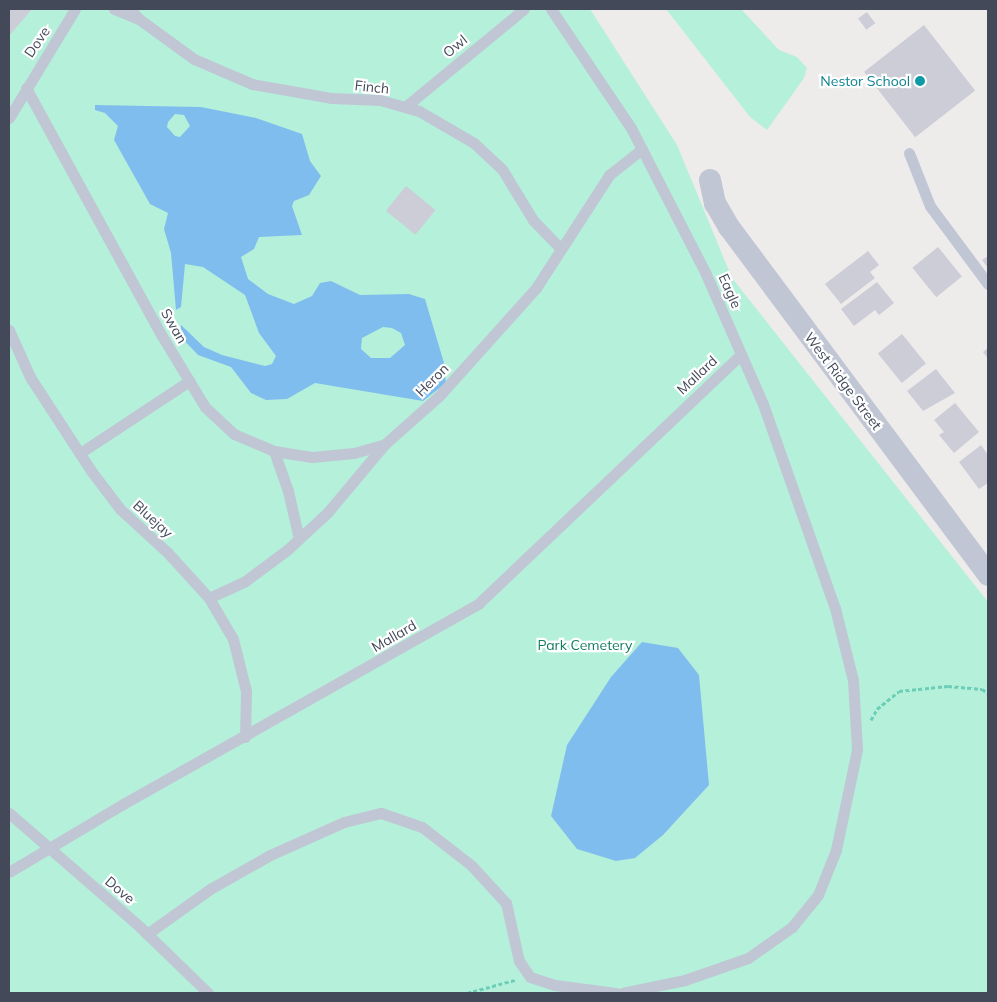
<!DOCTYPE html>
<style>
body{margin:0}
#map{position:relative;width:997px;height:1002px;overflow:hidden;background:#eeebeb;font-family:Mulish,sans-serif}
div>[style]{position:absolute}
.green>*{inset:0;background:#b5f0da}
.water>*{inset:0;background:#80bdef}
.building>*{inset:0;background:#cdcdd7;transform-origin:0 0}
.path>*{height:3px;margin-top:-1.5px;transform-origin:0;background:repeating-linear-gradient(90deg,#6cceb6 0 4px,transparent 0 6.5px)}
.service>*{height:11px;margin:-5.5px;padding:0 5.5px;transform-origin:5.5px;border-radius:5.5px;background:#c0c6d4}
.minor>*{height:22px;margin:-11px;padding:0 11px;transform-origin:11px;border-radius:11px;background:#c0c6d4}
.dots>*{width:14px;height:14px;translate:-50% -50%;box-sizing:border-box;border:2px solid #fff;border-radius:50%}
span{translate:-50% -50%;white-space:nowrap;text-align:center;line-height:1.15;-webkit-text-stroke:4.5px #fff;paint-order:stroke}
.street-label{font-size:14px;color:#434959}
.culture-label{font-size:14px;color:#0d838f}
.right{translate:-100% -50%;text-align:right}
.park-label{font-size:14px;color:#127c60}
.frame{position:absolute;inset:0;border:10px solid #434959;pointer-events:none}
</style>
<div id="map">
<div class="green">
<div style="clip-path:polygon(9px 9px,590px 9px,677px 145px,732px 278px,988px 602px,988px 993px,9px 993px)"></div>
<div style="clip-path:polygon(666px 9px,741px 9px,779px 50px,797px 57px,807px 68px,804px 78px,767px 130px,750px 117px)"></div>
</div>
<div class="water">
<div style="clip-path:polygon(evenodd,95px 105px,201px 107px,256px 118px,302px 134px,310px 161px,321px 176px,309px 195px,294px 201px,292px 206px,302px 235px,259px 237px,254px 249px,241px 257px,248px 279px,268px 294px,294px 304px,312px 296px,320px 283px,331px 281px,360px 295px,409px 294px,425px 299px,444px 363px,446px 383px,423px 401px,315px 383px,287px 399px,266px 400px,251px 393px,231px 367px,198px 355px,180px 336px,181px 325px,204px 347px,222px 355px,265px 366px,272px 364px,276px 356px,259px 333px,245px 295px,203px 267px,185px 264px,181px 307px,176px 310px,171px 253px,164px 229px,168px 213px,150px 204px,114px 140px,118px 126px,105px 113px,95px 110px,95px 105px,175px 114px,184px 115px,190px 126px,180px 137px,175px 136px,167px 127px,168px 122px,175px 114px,95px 105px,383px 327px,392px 328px,401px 333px,405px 345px,390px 358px,371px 358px,361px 349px,362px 338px,383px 327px)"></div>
<div style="clip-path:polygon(642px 642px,678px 648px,699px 675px,709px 785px,663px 835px,635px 858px,616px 861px,577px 849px,551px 816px,567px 745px,611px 677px)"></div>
</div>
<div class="building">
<div style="clip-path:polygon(9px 9px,32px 9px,9px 36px)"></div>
<div style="left:867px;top:12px;width:14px;height:11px;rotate:54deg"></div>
<div style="left:924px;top:25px;width:83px;height:76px;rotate:52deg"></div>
<div style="left:406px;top:186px;width:38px;height:32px;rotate:39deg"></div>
<div style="left:938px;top:247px;width:38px;height:33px;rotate:51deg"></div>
<div style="clip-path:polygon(868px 251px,879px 265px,870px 272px,875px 278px,841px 304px,825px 284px)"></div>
<div style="clip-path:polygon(988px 256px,988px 268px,982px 260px)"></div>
<div style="clip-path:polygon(877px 282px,894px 303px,879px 315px,875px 310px,854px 326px,841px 309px)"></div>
<div style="left:902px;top:334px;width:38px;height:31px;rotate:51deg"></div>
<div style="clip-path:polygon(988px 348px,988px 359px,983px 352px)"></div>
<div style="clip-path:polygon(936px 369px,955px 393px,923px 411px,907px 391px)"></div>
<div style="clip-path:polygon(955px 403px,979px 432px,954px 453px,939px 435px,944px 432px,934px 420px)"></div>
<div style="clip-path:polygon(981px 445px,988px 455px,988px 483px,979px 489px,959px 462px)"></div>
</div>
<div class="path">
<div style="left:871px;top:720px;width:13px;rotate:-61deg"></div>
<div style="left:877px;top:709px;width:28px;rotate:-39deg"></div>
<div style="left:899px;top:691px;width:49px;rotate:-5.8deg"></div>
<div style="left:948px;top:686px;width:34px;rotate:5deg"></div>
<div style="left:982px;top:689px;width:7px;rotate:34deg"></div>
<div style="left:467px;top:993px;width:50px;rotate:-15.2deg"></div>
</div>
<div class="service">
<div style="left:114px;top:9px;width:27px;rotate:22deg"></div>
<div style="left:139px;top:19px;width:13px;rotate:-132deg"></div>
<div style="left:551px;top:9px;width:143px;rotate:56.1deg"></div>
<div style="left:631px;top:128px;width:162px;rotate:62.8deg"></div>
<div style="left:705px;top:272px;width:144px;rotate:66.3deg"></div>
<div style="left:763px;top:404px;width:216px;rotate:70.6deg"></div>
<div style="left:835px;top:608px;width:74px;rotate:76deg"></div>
<div style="left:853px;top:680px;width:70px;rotate:86.7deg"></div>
<div style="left:857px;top:750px;width:102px;rotate:101.9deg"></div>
<div style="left:836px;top:850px;width:48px;rotate:111.8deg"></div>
<div style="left:818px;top:895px;width:41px;rotate:129.1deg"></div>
<div style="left:792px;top:927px;width:54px;rotate:144.8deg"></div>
<div style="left:748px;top:958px;width:67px;rotate:160.8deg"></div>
<div style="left:685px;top:980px;width:64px;rotate:168.3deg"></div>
<div style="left:139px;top:19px;width:68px;rotate:36deg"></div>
<div style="left:194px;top:59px;width:63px;rotate:23.3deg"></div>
<div style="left:252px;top:84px;width:80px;rotate:10deg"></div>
<div style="left:331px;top:98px;width:49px;rotate:2.3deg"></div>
<div style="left:380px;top:100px;width:41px;rotate:15.8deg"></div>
<div style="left:419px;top:111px;width:64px;rotate:30.2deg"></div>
<div style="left:474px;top:143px;width:38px;rotate:43deg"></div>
<div style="left:502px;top:169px;width:60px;rotate:58.7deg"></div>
<div style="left:533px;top:220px;width:40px;rotate:46deg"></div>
<div style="left:26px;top:88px;width:283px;rotate:61.3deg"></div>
<div style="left:162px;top:336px;width:83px;rotate:58.8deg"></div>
<div style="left:205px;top:407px;width:40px;rotate:43deg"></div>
<div style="left:234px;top:434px;width:43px;rotate:23deg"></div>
<div style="left:274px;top:451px;width:38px;rotate:9deg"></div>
<div style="left:312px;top:457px;width:42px;rotate:-5.4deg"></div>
<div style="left:354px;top:453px;width:32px;rotate:-16deg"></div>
<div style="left:405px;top:107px;width:154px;rotate:-39.5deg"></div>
<div style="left:9px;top:118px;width:127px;rotate:-58.8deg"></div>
<div style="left:909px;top:153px;width:57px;rotate:68.4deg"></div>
<div style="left:930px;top:206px;width:97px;rotate:53.4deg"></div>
<div style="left:9px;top:330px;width:51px;rotate:65.9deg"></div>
<div style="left:30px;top:377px;width:113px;rotate:56.9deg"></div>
<div style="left:92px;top:472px;width:46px;rotate:52.9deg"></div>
<div style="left:120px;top:509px;width:65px;rotate:42.5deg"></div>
<div style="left:168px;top:553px;width:61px;rotate:47.7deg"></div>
<div style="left:209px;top:598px;width:48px;rotate:59.7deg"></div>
<div style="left:233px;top:639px;width:54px;rotate:76deg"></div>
<div style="left:246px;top:691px;width:46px;rotate:91.2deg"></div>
<div style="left:274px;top:451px;width:42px;rotate:70.7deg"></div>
<div style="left:288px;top:491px;width:49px;rotate:77.1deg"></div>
<div style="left:80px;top:453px;width:131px;rotate:-33.4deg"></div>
<div style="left:209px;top:598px;width:38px;rotate:-25deg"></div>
<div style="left:244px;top:582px;width:54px;rotate:-36.7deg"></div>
<div style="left:287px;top:550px;width:54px;rotate:-42.8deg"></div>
<div style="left:327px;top:513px;width:90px;rotate:-50deg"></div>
<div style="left:385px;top:444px;width:72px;rotate:-41.6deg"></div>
<div style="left:439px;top:396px;width:145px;rotate:-48.1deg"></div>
<div style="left:536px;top:288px;width:135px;rotate:-57.1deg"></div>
<div style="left:609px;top:175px;width:42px;rotate:-38.2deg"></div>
<div style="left:9px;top:813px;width:174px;rotate:41deg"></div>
<div style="left:140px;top:927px;width:95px;rotate:44.1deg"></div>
<div style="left:9px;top:872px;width:133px;rotate:-30.8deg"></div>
<div style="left:123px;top:804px;width:409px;rotate:-29.4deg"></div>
<div style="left:479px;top:603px;width:361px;rotate:-43.5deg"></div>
<div style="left:147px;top:934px;width:77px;rotate:-35.5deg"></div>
<div style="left:210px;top:889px;width:69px;rotate:-29.5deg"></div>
<div style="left:270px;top:855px;width:81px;rotate:-24deg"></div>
<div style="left:344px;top:822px;width:38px;rotate:-14deg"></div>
<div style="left:381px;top:813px;width:43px;rotate:18.9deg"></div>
<div style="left:422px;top:827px;width:62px;rotate:37.8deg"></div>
<div style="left:471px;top:865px;width:52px;rotate:47.4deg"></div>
<div style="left:506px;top:903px;width:59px;rotate:77.4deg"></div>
<div style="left:519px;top:961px;width:19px;rotate:55deg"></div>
<div style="left:530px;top:977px;width:26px;rotate:18deg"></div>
<div style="left:555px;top:985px;width:61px;rotate:7.6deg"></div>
</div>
<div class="minor">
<div style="left:710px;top:180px;width:24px;rotate:78deg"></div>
<div style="left:715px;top:203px;width:28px;rotate:60deg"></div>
<div style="left:729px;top:227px;width:434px;rotate:53.3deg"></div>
</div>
<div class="dots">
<div style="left:920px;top:81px;background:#0f9aa8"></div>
</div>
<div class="street-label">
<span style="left:37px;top:42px;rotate:-56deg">Dove</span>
<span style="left:455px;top:46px;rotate:-39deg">Owl</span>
<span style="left:372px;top:87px;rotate:6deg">Finch</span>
<span style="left:730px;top:291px;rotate:66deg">Eagle</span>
<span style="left:174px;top:326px;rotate:60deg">Swan</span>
<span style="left:697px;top:375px;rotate:-43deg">Mallard</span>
<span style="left:432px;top:380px;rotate:-45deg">Heron</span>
<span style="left:843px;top:381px;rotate:53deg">West Ridge Street</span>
<span style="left:153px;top:519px;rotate:42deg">Bluejay</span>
<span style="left:394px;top:636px;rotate:-30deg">Mallard</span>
<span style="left:120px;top:890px;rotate:40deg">Dove</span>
</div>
<div class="culture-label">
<span class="right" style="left:910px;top:81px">Nestor School</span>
</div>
<div class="park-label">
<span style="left:585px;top:645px">Park Cemetery</span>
</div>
<div class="frame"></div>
</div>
